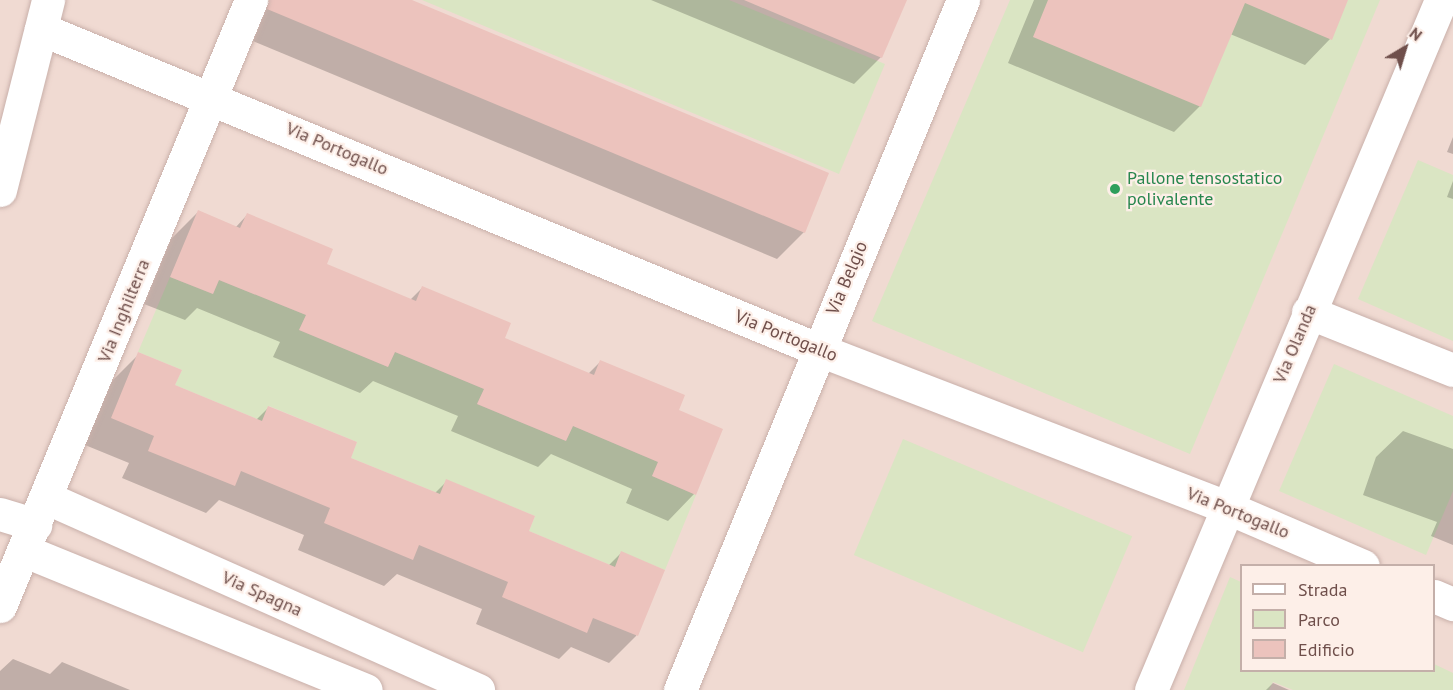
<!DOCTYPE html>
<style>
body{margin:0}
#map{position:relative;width:1453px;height:690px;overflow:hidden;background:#faeae3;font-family:"PT Sans",sans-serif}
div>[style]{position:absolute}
.residential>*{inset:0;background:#f0dad2}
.green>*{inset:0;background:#dae5c3;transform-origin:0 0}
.shadow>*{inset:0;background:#0003}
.building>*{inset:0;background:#ecc3bd}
.roads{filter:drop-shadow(0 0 2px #c9b0aa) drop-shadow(0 0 2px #c9b0aa)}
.street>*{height:33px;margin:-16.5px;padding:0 16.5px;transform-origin:16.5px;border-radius:16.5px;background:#fff}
.secondary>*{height:33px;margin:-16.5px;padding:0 16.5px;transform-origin:16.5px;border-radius:16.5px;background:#fff}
.dots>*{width:16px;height:16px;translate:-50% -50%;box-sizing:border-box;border:3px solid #fdefe8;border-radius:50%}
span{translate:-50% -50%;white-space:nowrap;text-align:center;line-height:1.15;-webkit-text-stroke:4.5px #fdefe8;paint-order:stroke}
.street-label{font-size:18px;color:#6f4f4b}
.leisure-label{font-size:18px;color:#27864d}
.left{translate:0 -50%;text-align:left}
.legend{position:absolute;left:1240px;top:564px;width:195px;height:108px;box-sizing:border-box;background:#fdefe8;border:2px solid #c4afa9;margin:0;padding:8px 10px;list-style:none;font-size:18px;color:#6f4f4b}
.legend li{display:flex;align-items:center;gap:12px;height:30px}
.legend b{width:30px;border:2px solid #c4afa9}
.north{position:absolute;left:1375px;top:18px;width:60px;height:60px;-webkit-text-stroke:4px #fdefe8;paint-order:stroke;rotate:38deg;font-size:16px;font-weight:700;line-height:24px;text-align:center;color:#6f4f4b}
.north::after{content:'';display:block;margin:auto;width:21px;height:27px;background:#6f4f4b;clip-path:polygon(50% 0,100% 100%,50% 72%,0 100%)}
</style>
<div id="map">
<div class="residential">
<div style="clip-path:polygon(evenodd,0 0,1453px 0,1453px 690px,0 690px,0 0,1242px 566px,1434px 566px,1434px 670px,1242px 670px,1242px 566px)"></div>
</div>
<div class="green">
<div style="clip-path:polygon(422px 0,729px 0,885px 64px,839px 174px)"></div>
<div style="clip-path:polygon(1010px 0,1380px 0,1190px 454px,872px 321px)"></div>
<div style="clip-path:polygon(1418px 160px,1453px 175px,1453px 341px,1358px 299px)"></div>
<div style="clip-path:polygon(170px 277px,213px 294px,219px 280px,306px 315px,299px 330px,388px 367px,395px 352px,484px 389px,477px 404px,566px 441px,573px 426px,658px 462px,652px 476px,696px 495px,665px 570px,621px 552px,615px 567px,529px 531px,535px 516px,447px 480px,440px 494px,351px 458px,357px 442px,269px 406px,262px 421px,175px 385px,182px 370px,138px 352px)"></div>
<div style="clip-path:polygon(1334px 364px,1453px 416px,1453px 491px,1426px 555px,1279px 491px)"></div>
<div style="left:903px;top:439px;width:249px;height:126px;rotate:23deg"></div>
<div style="clip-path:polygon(1230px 577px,1241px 582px,1242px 670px,1434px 670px,1434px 664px,1453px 673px,1453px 690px,1293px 690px,1273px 682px,1269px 690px,1184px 690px)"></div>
</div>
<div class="shadow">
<div style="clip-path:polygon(270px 0,408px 0,804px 232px,777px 259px,253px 41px)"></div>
<div style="clip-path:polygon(651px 0,905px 0,881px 57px,854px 84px)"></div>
<div style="clip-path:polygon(1034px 0,1347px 0,1330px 39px,1305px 65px,1230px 34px,1200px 106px,1174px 132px,1008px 63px)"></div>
<div style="clip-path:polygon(1453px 137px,1453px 154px,1447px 152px)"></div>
<div style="clip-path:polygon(1453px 181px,1453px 199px,1447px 197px)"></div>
<div style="clip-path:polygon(198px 212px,235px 228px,247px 215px,325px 265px,410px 300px,422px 288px,503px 339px,588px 374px,600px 362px,677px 411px,694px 494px,668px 521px,626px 503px,632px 489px,551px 454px,538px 467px,451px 431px,458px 416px,373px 381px,360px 393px,273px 357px,280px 342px,197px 308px,185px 320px,144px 304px,171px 239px)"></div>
<div style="clip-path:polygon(139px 354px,173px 386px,256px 420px,269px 407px,349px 458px,434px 494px,447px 481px,527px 532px,608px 566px,621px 553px,663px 571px,636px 636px,609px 663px,571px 647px,559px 659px,476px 624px,482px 609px,397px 574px,384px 586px,298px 550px,304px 535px,219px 500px,206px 513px,122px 478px,129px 463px,85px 445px,112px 381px)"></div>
<div style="clip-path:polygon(1403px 431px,1453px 449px,1453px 545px,1431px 536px,1437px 522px,1363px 495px,1376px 457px)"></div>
<div style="clip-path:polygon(13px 659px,50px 674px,62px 662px,130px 690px,0 690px,0 671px)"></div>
<div style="clip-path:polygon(1273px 683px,1289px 690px,1266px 690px)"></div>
</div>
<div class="building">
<div style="clip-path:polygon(269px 0,412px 0,829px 173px,805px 233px,267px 9px)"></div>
<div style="clip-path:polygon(744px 0,907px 0,882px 58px)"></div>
<div style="clip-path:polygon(1048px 0,1348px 0,1332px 40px,1245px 3px,1201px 107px,1033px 37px)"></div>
<div style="clip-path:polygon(198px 210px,240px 228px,247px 213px,333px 249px,327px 264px,416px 301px,422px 286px,511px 323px,505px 338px,594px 375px,600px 360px,685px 395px,679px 410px,723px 429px,696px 495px,652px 476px,658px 462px,573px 426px,566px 441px,477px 404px,484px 389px,395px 352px,388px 367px,299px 330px,306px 315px,219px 280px,213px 294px,170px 277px)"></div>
<div style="clip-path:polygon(138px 352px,182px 370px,175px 385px,262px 421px,268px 406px,357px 442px,351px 458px,440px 494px,446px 479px,535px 516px,529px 531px,615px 567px,621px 551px,665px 570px,638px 636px,593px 618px,587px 633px,502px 597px,508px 582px,419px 545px,413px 560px,324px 523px,330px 508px,241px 471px,235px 486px,148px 451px,154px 436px,111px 418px)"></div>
</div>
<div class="roads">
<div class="street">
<div style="left:41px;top:29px;width:839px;rotate:22.41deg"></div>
<div style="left:817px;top:349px;width:438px;rotate:21.1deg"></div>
<div style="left:1226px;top:507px;width:149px;rotate:23.3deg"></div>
<div style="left:0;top:190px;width:196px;rotate:-75.8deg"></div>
<div style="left:1308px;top:312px;width:156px;rotate:21.8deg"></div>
<div style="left:47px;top:498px;width:472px;rotate:24deg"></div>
<div style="left:0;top:514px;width:37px;rotate:17deg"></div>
<div style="left:25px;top:551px;width:368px;rotate:22.2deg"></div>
<div style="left:1434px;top:596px;width:21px;rotate:23deg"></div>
<div style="left:680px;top:690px;width:746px;rotate:-67.7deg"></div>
<div style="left:1151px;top:690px;width:748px;rotate:-67.2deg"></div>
</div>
<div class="secondary">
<div style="left:0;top:606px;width:656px;rotate:-67.5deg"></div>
</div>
</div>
<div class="dots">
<div style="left:1115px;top:189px;background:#2e9e5b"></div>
</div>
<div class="street-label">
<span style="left:337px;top:149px;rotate:23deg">Via Portogallo</span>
<span style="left:847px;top:278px;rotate:-67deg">Via Belgio</span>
<span style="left:124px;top:311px;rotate:-68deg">Via Inghilterra</span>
<span style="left:786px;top:336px;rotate:22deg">Via Portogallo</span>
<span style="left:1295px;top:344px;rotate:-67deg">Via Olanda</span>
<span style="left:1238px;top:513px;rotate:22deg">Via Portogallo</span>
<span style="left:262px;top:594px;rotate:24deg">Via Spagna</span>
</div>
<div class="leisure-label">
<span class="left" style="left:1127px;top:189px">Pallone tensostatico<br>polivalente</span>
</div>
<ul class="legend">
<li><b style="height:8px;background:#fff"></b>Strada</li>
<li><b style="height:16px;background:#dae5c3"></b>Parco</li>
<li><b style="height:16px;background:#ecc3bd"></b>Edificio</li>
</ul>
<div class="north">N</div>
</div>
